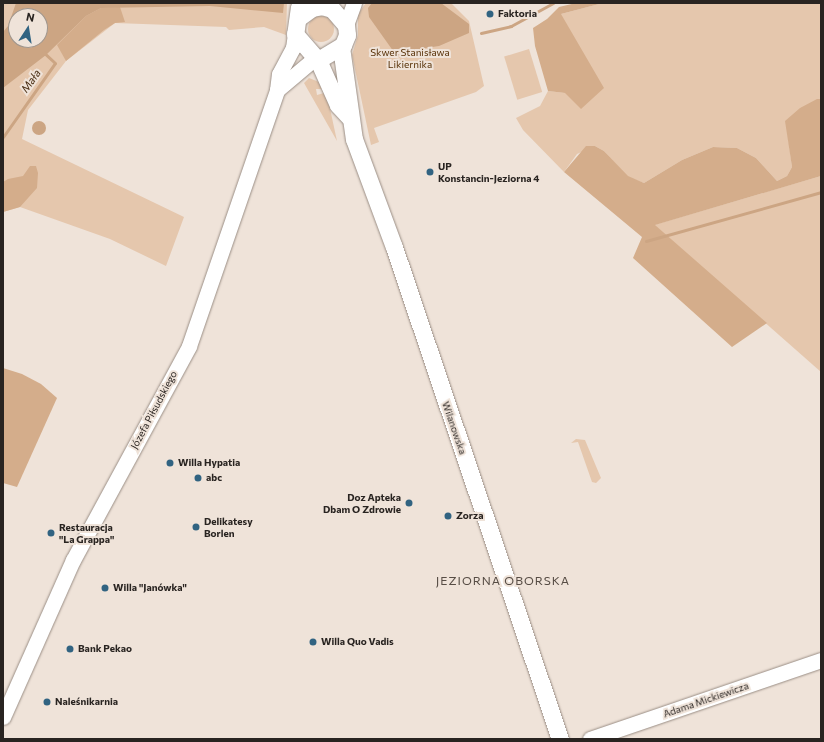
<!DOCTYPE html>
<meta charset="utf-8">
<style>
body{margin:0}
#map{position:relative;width:824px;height:742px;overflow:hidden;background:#efe3d9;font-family:Commissioner,sans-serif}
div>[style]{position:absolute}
.green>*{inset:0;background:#e5c7ad;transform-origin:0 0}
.round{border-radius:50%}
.forest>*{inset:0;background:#d4ad8b}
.water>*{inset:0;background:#cca583}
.stream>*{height:3px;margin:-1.5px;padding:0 1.5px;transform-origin:1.5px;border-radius:1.5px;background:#cca583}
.roads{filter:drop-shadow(0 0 1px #9a8e85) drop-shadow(0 0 1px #9a8e85)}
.tertiary>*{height:15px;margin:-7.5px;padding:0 7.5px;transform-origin:7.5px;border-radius:7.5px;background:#fff}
.secondary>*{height:17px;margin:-8.5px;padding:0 8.5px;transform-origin:8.5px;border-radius:8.5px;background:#fff}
.dots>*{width:11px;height:11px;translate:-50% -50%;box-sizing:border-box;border:2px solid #efe3d9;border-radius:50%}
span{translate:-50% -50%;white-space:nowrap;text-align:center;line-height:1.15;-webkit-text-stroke:4px #efe3d9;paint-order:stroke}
.poi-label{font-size:10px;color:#292421;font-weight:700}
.left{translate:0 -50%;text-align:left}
.right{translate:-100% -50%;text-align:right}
.park-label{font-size:10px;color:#583208}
.street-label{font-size:10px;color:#292421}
.water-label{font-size:11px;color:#45290e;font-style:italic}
.quarter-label{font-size:12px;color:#574d45;letter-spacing:1px}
.frame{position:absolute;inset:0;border:4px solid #292421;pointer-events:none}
.north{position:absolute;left:8px;top:8px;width:40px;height:40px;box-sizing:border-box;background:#efe3d9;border:1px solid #a0978f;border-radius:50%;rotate:12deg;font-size:11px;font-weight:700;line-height:16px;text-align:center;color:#292421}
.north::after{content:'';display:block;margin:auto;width:14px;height:18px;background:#316381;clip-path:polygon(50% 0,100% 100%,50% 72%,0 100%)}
</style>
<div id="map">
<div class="green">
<div style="clip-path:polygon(evenodd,3px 3px,287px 3px,286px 35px,264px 27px,229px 30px,226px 27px,115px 23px,66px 61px,28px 110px,22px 139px,184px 217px,166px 266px,110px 239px,20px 207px,3px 212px,3px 3px,16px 16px,40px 16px,40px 40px,16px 40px,16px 16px)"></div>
<div style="clip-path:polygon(366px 3px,451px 3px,469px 21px,484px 86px,476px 92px,374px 128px,379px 142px,371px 145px,352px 55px,358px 35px,358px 14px)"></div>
<div style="clip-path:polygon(603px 3px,821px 3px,821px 99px,786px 121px,792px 167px,787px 176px,777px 181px,756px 158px,737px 148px,713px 147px,682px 160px,644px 183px,628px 177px,604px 151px,595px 146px,577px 154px,564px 172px,523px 130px,516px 118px,540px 106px,548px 91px,565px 93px,561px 14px)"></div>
<div class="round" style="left:308px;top:16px;width:26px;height:26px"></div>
<div style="left:529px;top:49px;width:45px;height:26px;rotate:73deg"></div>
<div style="clip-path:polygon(309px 78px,319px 82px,322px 89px,316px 89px,317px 95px,324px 93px,329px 104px,337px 141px,304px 83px)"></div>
<div style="clip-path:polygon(821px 176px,821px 372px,654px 225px)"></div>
<div style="clip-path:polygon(576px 439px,585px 440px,601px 478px,596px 483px,592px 482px,578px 442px,571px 443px)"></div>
</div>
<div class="forest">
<div style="clip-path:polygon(576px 3px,603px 3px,561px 14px,604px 88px,581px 109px,565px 93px,548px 91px,535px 46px,533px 28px,547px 19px,559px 7px)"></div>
<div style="clip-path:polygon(120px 7px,125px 22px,115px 23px,104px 30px,66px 61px,57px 45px,86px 16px,101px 8px)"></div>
<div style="clip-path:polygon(817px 99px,821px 99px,821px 176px,655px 225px,767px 323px,732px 347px,633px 258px,642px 237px,564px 172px,586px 146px,595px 146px,604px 151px,628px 176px,644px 183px,682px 160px,713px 147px,737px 148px,756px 158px,777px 181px,787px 176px,792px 167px,785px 121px,800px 108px)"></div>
<div style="clip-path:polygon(30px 166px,36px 166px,38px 173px,37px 188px,20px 207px,3px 212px,3px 182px,8px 179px,23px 176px)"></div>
<div style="clip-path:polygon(3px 368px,22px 374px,41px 384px,57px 398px,17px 487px,3px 483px)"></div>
</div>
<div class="water">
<div style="clip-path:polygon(evenodd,16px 3px,284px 3px,283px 13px,210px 6px,101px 8px,86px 16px,46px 55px,3px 88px,3px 32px,8px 26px,16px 3px,16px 16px,40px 16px,40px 40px,16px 40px,16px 16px)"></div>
<div style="clip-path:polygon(372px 3px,441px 3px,469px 24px,469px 33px,439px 46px,419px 49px,401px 56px,396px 55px,369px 17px,368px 8px)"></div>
<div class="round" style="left:32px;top:121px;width:14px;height:14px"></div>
</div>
<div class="stream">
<div style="left:481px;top:33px;width:31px;rotate:-13deg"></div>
<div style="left:511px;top:26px;width:48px;rotate:-28.7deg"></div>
<div style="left:3px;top:137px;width:90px;rotate:-54.9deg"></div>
<div style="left:55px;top:63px;width:16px;rotate:-137deg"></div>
<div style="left:646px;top:241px;width:182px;rotate:-15.6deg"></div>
</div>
<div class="roads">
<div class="tertiary">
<div style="left:346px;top:25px;width:23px;rotate:-70deg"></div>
<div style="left:277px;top:90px;width:50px;rotate:-40.1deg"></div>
<div style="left:3px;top:717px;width:172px;rotate:-66deg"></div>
<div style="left:73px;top:560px;width:243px;rotate:-61.5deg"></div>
<div style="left:189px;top:346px;width:271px;rotate:-71deg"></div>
<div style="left:277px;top:90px;width:16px;rotate:-83deg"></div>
<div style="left:279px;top:74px;width:30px;rotate:-62deg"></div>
<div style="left:293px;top:48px;width:14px;rotate:-82deg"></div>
<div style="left:590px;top:739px;width:244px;rotate:-18.9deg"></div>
</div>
<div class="secondary">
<div style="left:299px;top:7px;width:27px;rotate:98deg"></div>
<div style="left:295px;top:34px;width:35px;rotate:49deg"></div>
<div style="left:298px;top:18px;width:17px;rotate:-36deg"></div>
<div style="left:312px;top:8px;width:10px;rotate:-11deg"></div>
<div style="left:322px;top:6px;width:10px;rotate:17deg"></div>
<div style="left:332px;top:9px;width:21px;rotate:49deg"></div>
<div style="left:346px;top:25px;width:10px;rotate:84deg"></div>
<div style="left:347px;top:35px;width:11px;rotate:112deg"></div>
<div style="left:343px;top:45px;width:29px;rotate:149deg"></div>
<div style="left:341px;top:47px;width:93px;rotate:82deg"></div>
<div style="left:354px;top:139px;width:115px;rotate:69.7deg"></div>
<div style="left:394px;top:247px;width:519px;rotate:71.36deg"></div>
<div style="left:318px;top:60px;width:49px;rotate:66deg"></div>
<div style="left:338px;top:105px;width:16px;rotate:47deg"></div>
</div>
</div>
<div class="dots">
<div style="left:490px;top:14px;background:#316381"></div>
<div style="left:430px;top:172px;background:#316381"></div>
<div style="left:170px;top:463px;background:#316381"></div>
<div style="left:198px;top:478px;background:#316381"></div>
<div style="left:409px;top:503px;background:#316381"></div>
<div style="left:448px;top:516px;background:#316381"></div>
<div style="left:196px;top:527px;background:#316381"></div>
<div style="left:51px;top:533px;background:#316381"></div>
<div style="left:105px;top:588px;background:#316381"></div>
<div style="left:313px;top:642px;background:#316381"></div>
<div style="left:70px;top:649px;background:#316381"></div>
<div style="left:47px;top:702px;background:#316381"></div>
</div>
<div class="poi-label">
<span class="left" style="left:498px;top:14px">Faktoria</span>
<span class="left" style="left:438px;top:172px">UP<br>Konstancin-Jeziorna 4</span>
<span class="left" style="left:178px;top:463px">Willa Hypatia</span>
<span class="left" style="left:206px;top:478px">abc</span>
<span class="right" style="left:401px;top:503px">Doz Apteka<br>Dbam O Zdrowie</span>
<span class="left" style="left:456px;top:516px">Zorza</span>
<span class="left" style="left:204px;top:527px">Delikatesy<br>Borlen</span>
<span class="left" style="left:59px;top:533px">Restauracja<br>"La Grappa"</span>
<span class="left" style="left:113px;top:588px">Willa "Janówka"</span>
<span class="left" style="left:321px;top:642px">Willa Quo Vadis</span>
<span class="left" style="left:78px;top:649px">Bank Pekao</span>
<span class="left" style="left:55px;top:702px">Naleśnikarnia</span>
</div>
<div class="park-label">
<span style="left:410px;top:58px">Skwer Stanisława<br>Likiernika</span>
</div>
<div class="street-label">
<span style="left:154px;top:410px;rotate:-62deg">Józefa Piłsudskiego</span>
<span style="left:454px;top:428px;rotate:71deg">Wilanowska</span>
<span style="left:706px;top:700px;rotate:-19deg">Adama Mickiewicza</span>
</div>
<div class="water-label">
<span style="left:31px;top:81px;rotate:-55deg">Mała</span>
</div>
<div class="quarter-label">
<span style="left:503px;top:581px">JEZIORNA OBORSKA</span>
</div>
<div class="frame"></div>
<div class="north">N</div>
</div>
